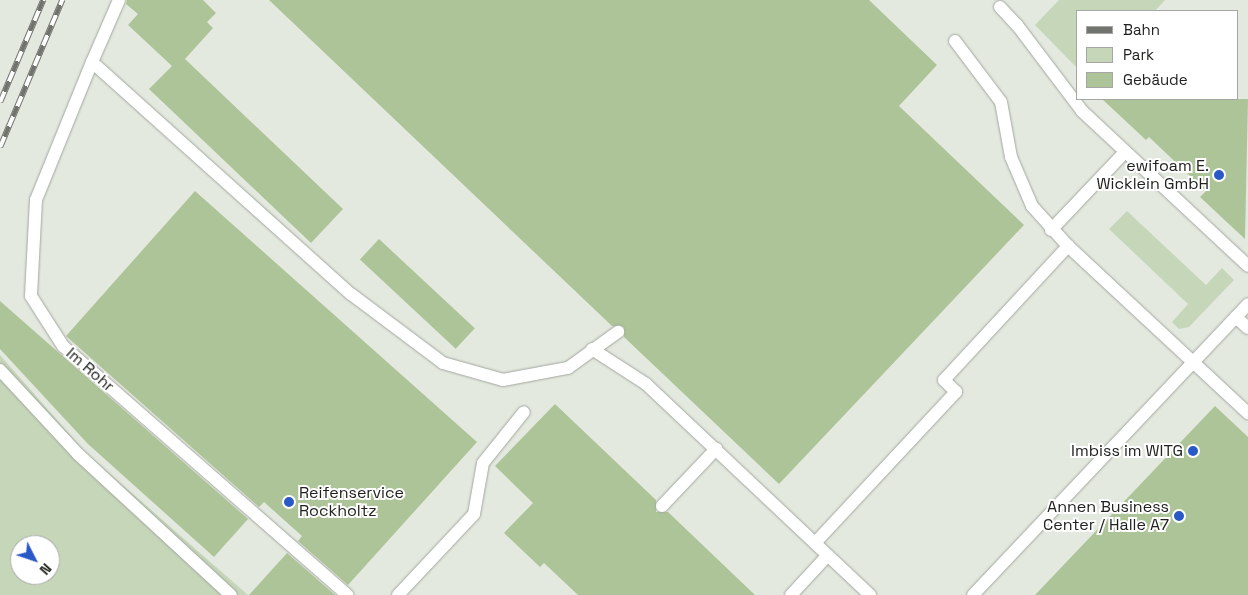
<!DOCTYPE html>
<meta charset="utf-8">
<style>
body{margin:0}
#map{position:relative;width:1248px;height:595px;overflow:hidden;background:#e4e9e0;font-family:"Space Grotesk",sans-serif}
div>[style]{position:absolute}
.green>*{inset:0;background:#c6d6b9}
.building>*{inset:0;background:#acc497;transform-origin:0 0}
.roads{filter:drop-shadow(0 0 1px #a2a79f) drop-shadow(0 0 1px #a2a79f)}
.lane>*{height:12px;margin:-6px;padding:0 6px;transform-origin:6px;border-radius:6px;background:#fff}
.rail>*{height:5.5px;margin-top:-2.75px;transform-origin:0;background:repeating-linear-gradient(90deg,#fff 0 11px,#71746e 0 22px);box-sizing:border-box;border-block:1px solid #71746e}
.dots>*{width:14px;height:14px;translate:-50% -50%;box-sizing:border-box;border:2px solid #fff;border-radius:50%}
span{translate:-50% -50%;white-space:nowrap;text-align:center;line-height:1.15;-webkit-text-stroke:4px #fff;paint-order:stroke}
.poi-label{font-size:16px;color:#20221e}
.right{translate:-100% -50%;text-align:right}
.left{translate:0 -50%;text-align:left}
.street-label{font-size:16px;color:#20221e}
.legend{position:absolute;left:1076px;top:10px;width:162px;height:90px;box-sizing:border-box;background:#fff;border:1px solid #a6a7a5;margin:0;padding:6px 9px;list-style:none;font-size:15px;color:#20221e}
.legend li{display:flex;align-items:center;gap:10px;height:25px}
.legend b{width:25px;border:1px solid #a6a7a5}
.north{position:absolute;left:10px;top:535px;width:50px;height:50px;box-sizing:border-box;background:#fff;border:1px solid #a6a7a5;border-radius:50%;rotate:131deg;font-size:14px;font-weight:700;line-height:20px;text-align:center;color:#20221e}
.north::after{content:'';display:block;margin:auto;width:18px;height:22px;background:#2958c7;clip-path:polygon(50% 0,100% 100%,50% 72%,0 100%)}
</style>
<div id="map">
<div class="green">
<div style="clip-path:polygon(1059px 0,1165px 0,1155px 11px,1077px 11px,1077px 68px,1035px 25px)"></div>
<div style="clip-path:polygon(1127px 211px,1206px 285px,1222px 268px,1234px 280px,1189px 327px,1179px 329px,1172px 322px,1188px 304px,1109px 229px)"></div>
<div style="clip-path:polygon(evenodd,0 355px,85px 452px,248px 595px,0 595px,0 355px,20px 545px,50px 545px,50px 575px,20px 575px,20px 545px)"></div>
</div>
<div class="building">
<div style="clip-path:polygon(127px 0,203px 0,216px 13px,207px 22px,213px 28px,185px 59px,343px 209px,311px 243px,149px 89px,172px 66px,128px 25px,138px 14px,126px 4px)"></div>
<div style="clip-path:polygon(269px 0,869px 0,937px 65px,899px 106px,1024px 225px,779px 484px,624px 337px,624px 327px,612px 326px)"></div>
<div style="clip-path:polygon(1102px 99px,1248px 99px,1245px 239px,1200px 197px,1206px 191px,1149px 137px,1146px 140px)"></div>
<div style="clip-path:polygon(195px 191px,477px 442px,348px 585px,298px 541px,302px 536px,264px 502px,259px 507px,66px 336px)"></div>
<div style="left:379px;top:239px;width:131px;height:28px;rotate:43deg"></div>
<div style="clip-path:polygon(0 301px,248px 519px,214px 557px,88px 444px,0 349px)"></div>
<div style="clip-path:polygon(555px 404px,656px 500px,656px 512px,668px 512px,755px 595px,578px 595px,544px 563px,540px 567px,504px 533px,533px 503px,495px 466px)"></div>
<div style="clip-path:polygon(1215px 406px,1248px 437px,1248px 595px,1035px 595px)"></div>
<div style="clip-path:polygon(287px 553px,335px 595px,249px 595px)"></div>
</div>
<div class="roads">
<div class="lane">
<div style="left:119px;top:0;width:68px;rotate:113.5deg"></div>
<div style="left:92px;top:62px;width:348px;rotate:41.9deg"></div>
<div style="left:351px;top:294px;width:115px;rotate:36.9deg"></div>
<div style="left:443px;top:363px;width:62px;rotate:15.8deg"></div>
<div style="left:503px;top:380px;width:66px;rotate:-10.5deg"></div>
<div style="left:568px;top:368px;width:62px;rotate:-35.8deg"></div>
<div style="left:1000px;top:7px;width:25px;rotate:47deg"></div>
<div style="left:1017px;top:25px;width:108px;rotate:52.9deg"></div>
<div style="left:1082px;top:111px;width:227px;rotate:43deg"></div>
<div style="left:955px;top:41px;width:76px;rotate:53deg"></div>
<div style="left:1001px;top:102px;width:56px;rotate:79.7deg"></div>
<div style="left:1011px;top:157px;width:53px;rotate:66.8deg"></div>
<div style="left:1032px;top:206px;width:54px;rotate:48deg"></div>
<div style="left:92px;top:62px;width:149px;rotate:112.1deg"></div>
<div style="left:36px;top:200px;width:96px;rotate:93deg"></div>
<div style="left:31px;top:296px;width:59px;rotate:57.4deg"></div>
<div style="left:63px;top:346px;width:378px;rotate:41.2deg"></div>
<div style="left:1051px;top:230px;width:108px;rotate:-46.5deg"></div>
<div style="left:1236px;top:317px;width:16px;rotate:43deg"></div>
<div style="left:592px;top:349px;width:64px;rotate:32.9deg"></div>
<div style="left:646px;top:384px;width:308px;rotate:43.3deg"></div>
<div style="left:0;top:370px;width:115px;rotate:47.1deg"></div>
<div style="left:78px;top:454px;width:208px;rotate:42.7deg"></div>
<div style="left:662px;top:506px;width:79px;rotate:-46.5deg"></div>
<div style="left:815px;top:543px;width:207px;rotate:-47deg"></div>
<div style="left:956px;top:392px;width:17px;rotate:-135deg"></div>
<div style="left:944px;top:380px;width:183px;rotate:-47.2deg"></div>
<div style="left:1068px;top:246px;width:246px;rotate:42.9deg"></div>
<div style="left:398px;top:595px;width:111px;rotate:-46.8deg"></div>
<div style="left:474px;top:514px;width:52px;rotate:-80deg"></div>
<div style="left:483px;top:463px;width:65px;rotate:-51.2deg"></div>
<div style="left:791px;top:595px;width:54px;rotate:-47.2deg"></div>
<div style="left:973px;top:595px;width:400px;rotate:-46.6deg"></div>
</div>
</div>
<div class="rail">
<div style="left:0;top:102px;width:111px;rotate:-67.1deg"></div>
<div style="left:0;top:147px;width:160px;rotate:-67.1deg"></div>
</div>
<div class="dots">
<div style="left:1219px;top:175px;background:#2958c7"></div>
<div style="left:1193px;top:451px;background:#2958c7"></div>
<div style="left:289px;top:502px;background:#2958c7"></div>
<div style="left:1179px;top:516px;background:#2958c7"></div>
</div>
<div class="poi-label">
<span class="right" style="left:1209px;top:175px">ewifoam E.<br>Wicklein GmbH</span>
<span class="right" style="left:1183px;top:451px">Imbiss im WITG</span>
<span class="left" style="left:299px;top:502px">Reifenservice<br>Rockholtz</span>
<span class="right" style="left:1169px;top:516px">Annen Business<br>Center / Halle A7</span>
</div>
<div class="street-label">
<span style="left:90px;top:370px;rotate:41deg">Im Rohr</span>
</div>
<ul class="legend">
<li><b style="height:6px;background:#71746e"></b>Bahn</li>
<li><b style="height:14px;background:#c6d6b9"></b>Park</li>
<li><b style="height:14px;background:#acc497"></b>Gebäude</li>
</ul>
<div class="north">N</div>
</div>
